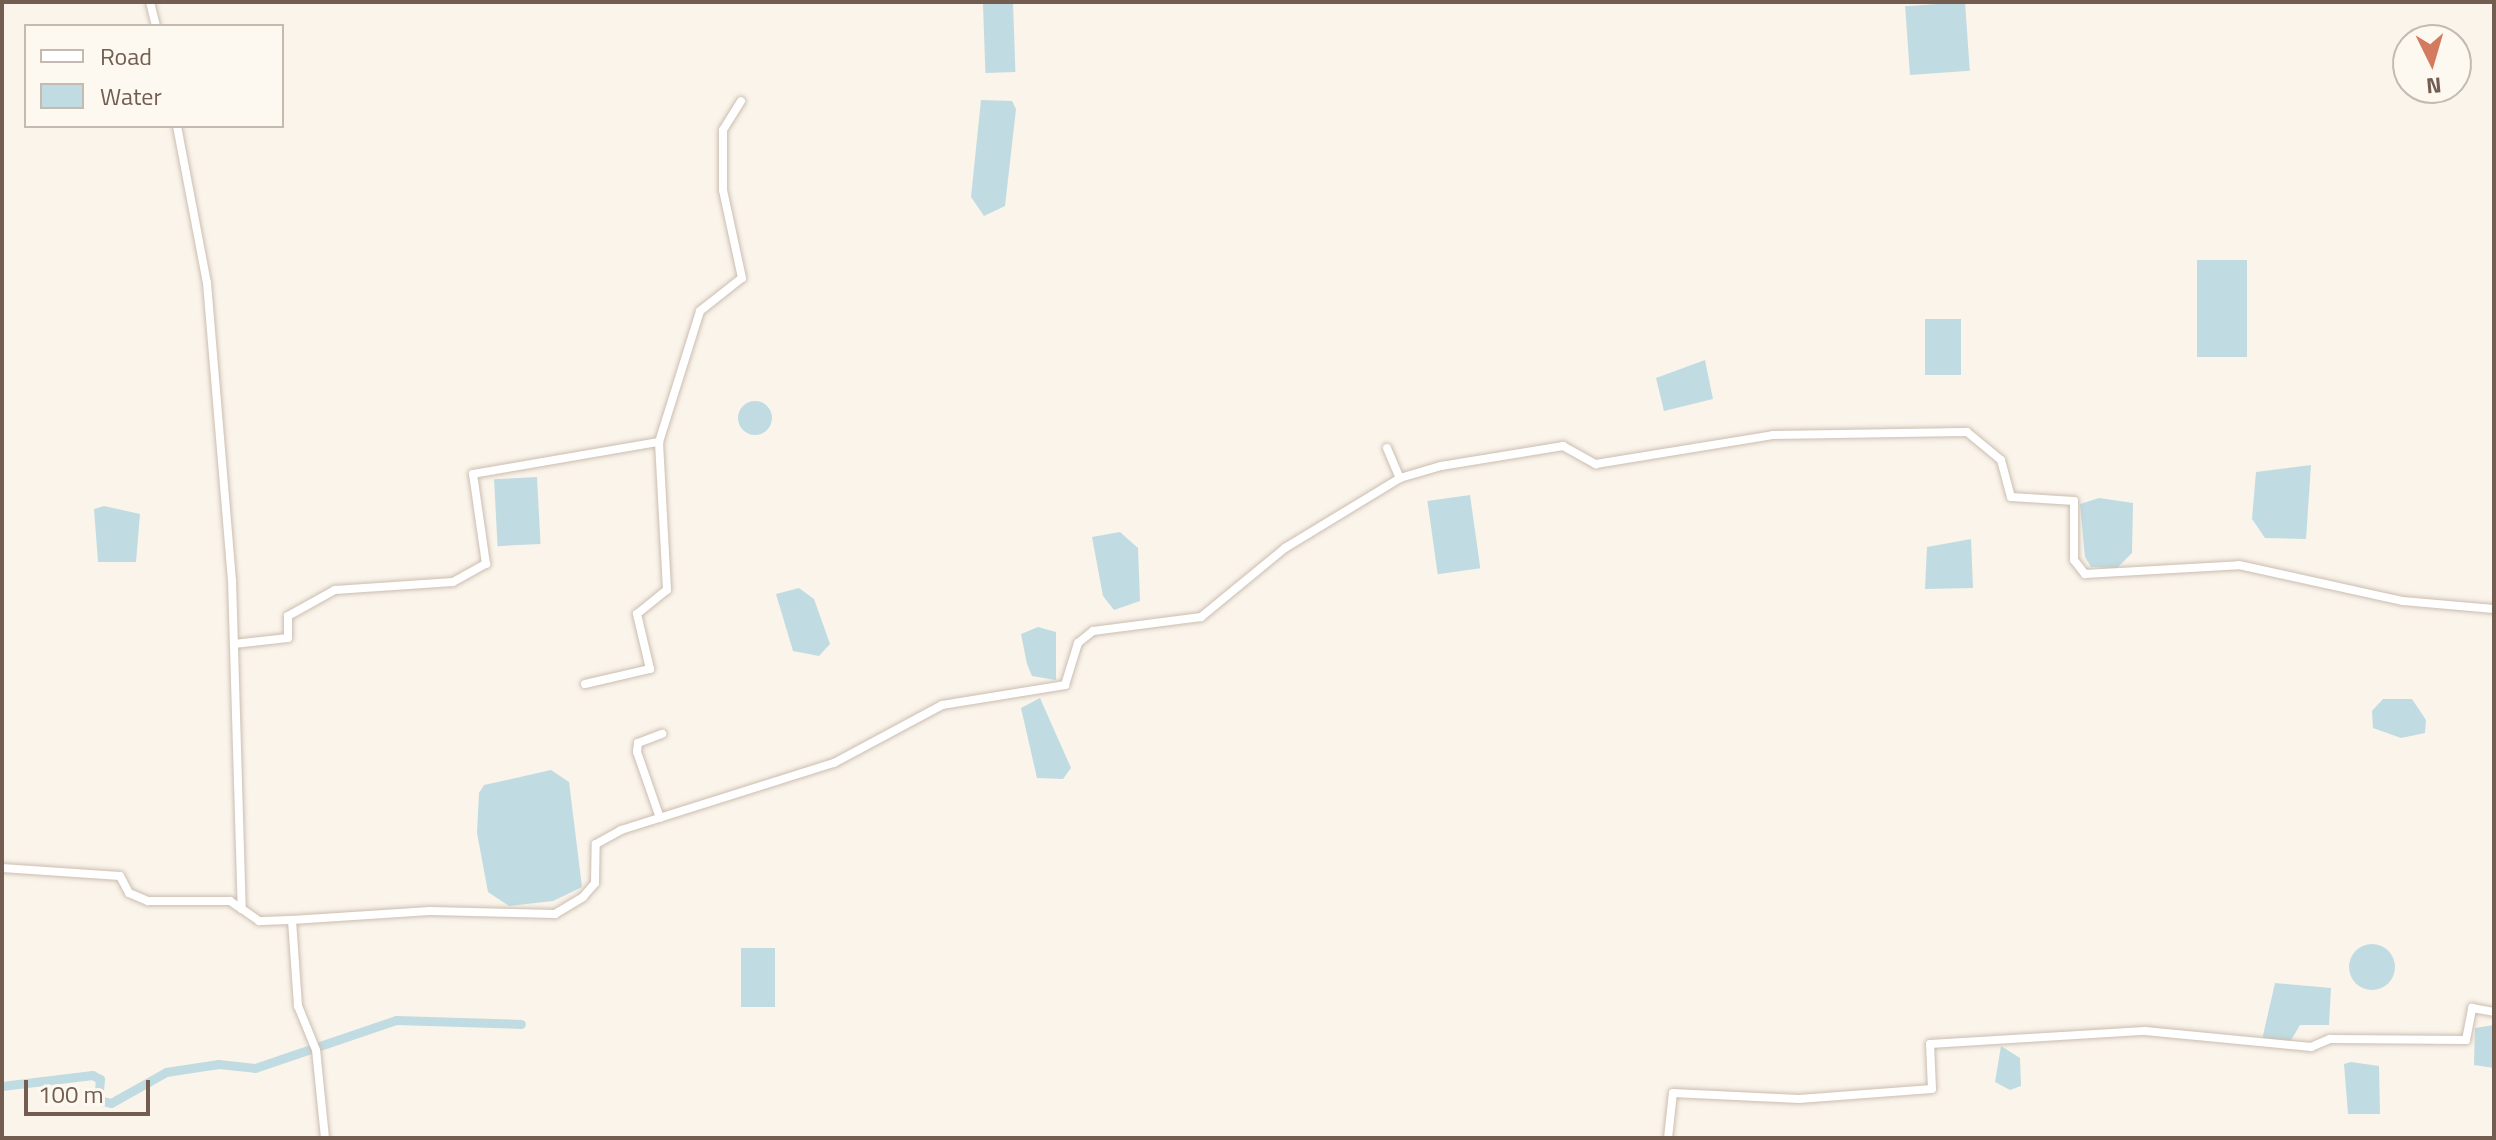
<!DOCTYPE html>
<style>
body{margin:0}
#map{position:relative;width:2496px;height:1140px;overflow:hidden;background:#faf4ea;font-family:"Titillium Web",sans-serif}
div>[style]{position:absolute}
.water>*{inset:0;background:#c0dce2;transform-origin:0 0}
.round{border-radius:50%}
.canal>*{height:9px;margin:-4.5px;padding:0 4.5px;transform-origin:4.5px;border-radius:4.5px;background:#c0dce2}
.roads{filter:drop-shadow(0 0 2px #cbbdb1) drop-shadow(0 0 2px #cbbdb1)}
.minor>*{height:8px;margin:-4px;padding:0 4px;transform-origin:4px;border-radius:4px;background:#fff}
span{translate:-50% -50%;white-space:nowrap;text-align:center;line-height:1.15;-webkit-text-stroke:8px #fdf8f0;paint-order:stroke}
.frame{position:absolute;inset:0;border:4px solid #725d50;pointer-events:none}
.legend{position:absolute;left:24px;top:24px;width:260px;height:104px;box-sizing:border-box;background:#fdf8f0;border:2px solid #c5bab0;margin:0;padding:10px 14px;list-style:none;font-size:24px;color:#725d50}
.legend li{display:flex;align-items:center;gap:16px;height:40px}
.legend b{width:40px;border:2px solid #c5bab0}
.north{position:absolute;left:2392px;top:24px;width:80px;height:80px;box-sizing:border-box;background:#fdf8f0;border:2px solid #c5bab0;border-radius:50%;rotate:175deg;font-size:22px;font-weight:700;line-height:32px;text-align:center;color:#725d50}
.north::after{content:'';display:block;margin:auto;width:28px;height:36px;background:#d47a5f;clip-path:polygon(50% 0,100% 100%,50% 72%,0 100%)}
.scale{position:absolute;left:24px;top:1080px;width:126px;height:36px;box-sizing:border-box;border:4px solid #725d50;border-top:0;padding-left:10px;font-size:24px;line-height:28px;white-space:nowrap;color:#725d50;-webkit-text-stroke:6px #fdf8f0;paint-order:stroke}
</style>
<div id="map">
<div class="water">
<div style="left:1965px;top:2px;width:69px;height:60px;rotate:86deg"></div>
<div style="left:1013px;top:3px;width:69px;height:30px;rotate:88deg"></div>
<div style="clip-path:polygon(981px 100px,1012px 101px,1016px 109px,1005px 206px,984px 216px,971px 197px)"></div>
<div style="left:2247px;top:260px;width:97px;height:50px;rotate:90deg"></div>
<div style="left:1925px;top:319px;width:36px;height:56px"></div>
<div style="clip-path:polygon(1705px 360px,1713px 399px,1664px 411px,1656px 378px)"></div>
<div class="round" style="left:738px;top:401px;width:34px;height:34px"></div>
<div style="clip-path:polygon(2311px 465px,2306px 539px,2265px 538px,2252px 519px,2256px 472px)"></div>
<div style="left:537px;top:477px;width:67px;height:43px;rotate:87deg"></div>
<div style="left:1470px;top:495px;width:74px;height:43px;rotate:82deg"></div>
<div style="clip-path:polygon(2099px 498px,2133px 503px,2132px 553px,2117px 568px,2091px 567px,2085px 557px,2080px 504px)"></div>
<div style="clip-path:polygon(104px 506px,140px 514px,136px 562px,98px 562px,94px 509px)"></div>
<div style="clip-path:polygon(1120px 532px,1138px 548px,1140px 601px,1114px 610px,1103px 596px,1092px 537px)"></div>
<div style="clip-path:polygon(1971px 539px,1973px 588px,1925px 589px,1927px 547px)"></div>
<div style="clip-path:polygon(799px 588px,814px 599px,830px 644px,819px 656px,793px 651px,776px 594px)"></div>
<div style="clip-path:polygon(1038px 627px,1056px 632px,1056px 680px,1032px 676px,1027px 664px,1021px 634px)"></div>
<div style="clip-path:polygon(1040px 698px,1071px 768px,1063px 779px,1037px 778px,1021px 708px)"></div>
<div style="clip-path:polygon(2383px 699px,2412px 699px,2426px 720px,2425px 733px,2401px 738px,2373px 728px,2372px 711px)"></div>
<div style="clip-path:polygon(551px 770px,569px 782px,582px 887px,553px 901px,509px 906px,488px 892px,477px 833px,479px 793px,484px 785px)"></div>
<div class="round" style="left:2349px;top:944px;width:46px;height:46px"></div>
<div style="left:741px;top:948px;width:34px;height:59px"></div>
<div style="clip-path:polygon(2275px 983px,2331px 988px,2329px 1025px,2300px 1025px,2290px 1042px,2262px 1040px)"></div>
<div style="clip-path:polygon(2494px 1025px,2494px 1068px,2474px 1065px,2475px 1028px)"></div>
<div style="clip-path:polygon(2001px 1046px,2020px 1058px,2021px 1086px,2010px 1090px,1995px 1082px)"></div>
<div style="clip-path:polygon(2351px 1062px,2379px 1066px,2380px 1114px,2348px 1114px,2344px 1064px)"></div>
</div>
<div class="canal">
<div style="left:2px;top:1086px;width:91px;rotate:-7deg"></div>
<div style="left:92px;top:1075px;width:9px;rotate:27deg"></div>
<div style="left:100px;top:1079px;width:21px;rotate:95deg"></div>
<div style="left:98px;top:1100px;width:13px;rotate:13deg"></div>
<div style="left:111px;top:1103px;width:63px;rotate:-29.4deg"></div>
<div style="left:166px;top:1072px;width:53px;rotate:-8.7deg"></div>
<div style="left:218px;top:1064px;width:37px;rotate:6deg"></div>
<div style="left:255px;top:1068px;width:149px;rotate:-18.8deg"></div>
<div style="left:396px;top:1020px;width:125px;rotate:1.8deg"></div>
</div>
<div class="roads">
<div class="minor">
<div style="left:150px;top:2px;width:25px;rotate:76deg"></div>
<div style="left:177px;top:126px;width:160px;rotate:79.2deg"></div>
<div style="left:207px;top:283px;width:298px;rotate:85.2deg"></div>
<div style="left:232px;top:580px;width:329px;rotate:88.3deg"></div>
<div style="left:242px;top:909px;width:21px;rotate:35deg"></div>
<div style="left:259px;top:921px;width:33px;rotate:-2deg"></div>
<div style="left:1387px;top:448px;width:33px;rotate:67deg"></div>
<div style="left:234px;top:644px;width:54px;rotate:-6.3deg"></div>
<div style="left:288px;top:638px;width:22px;rotate:-90deg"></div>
<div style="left:288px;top:616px;width:54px;rotate:-29deg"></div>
<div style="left:335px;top:590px;width:118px;rotate:-3.9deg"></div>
<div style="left:453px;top:582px;width:38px;rotate:-29deg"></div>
<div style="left:486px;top:564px;width:91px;rotate:-98.2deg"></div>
<div style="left:473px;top:474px;width:189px;rotate:-9.8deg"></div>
<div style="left:659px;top:442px;width:137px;rotate:-72.6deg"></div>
<div style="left:700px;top:311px;width:53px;rotate:-38.2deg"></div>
<div style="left:742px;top:278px;width:90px;rotate:-102.2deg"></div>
<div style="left:723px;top:190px;width:60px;rotate:-90deg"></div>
<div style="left:723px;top:130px;width:34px;rotate:-58deg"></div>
<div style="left:585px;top:684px;width:67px;rotate:-13deg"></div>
<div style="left:650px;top:669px;width:57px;rotate:-103.3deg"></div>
<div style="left:637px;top:614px;width:38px;rotate:-39deg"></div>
<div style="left:667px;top:590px;width:148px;rotate:-93.1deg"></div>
<div style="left:660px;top:818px;width:70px;rotate:-109.2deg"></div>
<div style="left:637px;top:752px;width:9px;rotate:-84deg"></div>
<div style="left:638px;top:743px;width:26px;rotate:-21deg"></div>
<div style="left:2px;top:868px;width:118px;rotate:3.9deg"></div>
<div style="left:120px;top:876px;width:19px;rotate:62deg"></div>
<div style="left:129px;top:893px;width:21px;rotate:23deg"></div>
<div style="left:148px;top:901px;width:82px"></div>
<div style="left:230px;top:901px;width:14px;rotate:34deg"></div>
<div style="left:325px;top:1138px;width:88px;rotate:-95.8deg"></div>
<div style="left:316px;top:1050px;width:48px;rotate:-112.2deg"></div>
<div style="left:298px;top:1006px;width:86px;rotate:-94deg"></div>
<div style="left:292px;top:920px;width:138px;rotate:-3.7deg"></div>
<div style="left:430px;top:911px;width:125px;rotate:1.4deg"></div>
<div style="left:555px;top:914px;width:33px;rotate:-31deg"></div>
<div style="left:583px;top:897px;width:18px;rotate:-49deg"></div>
<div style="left:595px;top:883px;width:39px;rotate:-89deg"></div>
<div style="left:596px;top:844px;width:29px;rotate:-29deg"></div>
<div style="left:621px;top:830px;width:223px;rotate:-17.5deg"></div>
<div style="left:834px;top:763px;width:123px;rotate:-28.2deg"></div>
<div style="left:942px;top:705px;width:125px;rotate:-9.2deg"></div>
<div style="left:1065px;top:685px;width:44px;rotate:-72.8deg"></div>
<div style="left:1078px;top:643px;width:19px;rotate:-39deg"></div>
<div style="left:1093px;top:631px;width:109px;rotate:-7.4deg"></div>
<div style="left:1201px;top:617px;width:109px;rotate:-39.4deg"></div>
<div style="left:1285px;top:548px;width:135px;rotate:-31.3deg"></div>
<div style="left:1400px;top:478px;width:43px;rotate:-16.3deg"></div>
<div style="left:1441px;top:466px;width:124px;rotate:-9.3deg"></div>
<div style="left:1563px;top:446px;width:38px;rotate:29deg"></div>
<div style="left:1596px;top:464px;width:179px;rotate:-9.3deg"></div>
<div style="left:1773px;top:435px;width:194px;rotate:-0.9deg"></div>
<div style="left:1967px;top:432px;width:44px;rotate:39.5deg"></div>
<div style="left:2001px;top:460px;width:38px;rotate:75deg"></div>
<div style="left:2011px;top:497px;width:63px;rotate:3.6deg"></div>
<div style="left:2074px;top:501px;width:59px;rotate:90deg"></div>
<div style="left:2074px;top:560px;width:18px;rotate:52deg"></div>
<div style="left:2085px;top:574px;width:154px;rotate:-3.3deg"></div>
<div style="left:2239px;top:565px;width:168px;rotate:12.4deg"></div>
<div style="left:2403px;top:601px;width:91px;rotate:5deg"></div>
<div style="left:1668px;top:1138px;width:45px;rotate:-83.7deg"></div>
<div style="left:1673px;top:1093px;width:126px;rotate:2.7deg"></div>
<div style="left:1799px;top:1099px;width:133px;rotate:-4.3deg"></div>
<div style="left:1932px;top:1089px;width:45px;rotate:-92.5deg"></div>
<div style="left:1930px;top:1044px;width:215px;rotate:-3.5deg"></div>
<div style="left:2145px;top:1031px;width:167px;rotate:5.5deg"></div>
<div style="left:2311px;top:1047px;width:21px;rotate:-23deg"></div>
<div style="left:2330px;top:1039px;width:136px;rotate:0.4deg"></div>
<div style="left:2466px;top:1040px;width:33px;rotate:-79deg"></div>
<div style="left:2472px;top:1008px;width:22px;rotate:10deg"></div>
</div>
</div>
<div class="frame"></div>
<ul class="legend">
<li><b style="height:10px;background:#fff"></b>Road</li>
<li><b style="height:22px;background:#c0dce2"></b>Water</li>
</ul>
<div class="north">N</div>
<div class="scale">100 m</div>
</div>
